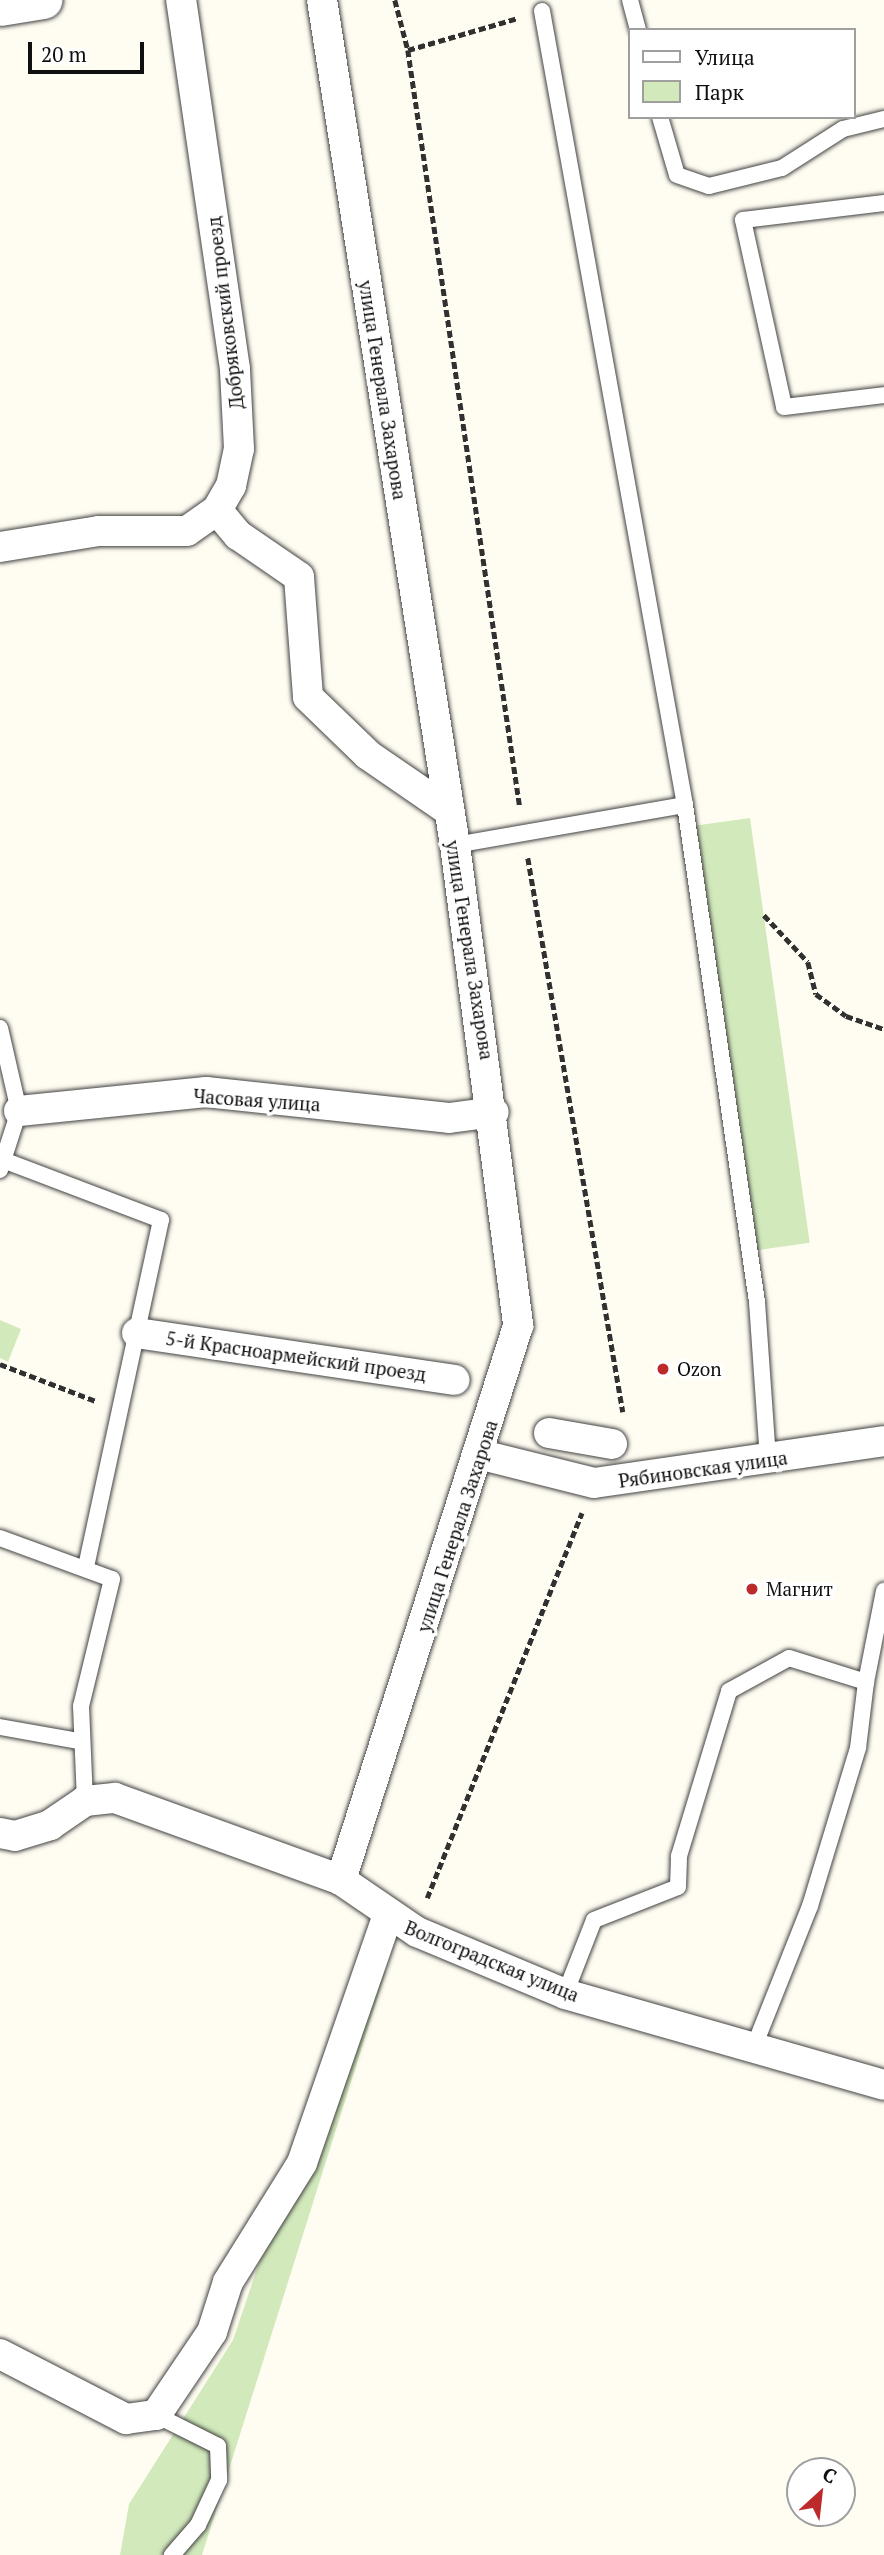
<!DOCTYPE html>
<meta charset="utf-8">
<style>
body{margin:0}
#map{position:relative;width:884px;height:2555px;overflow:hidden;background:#fffdf2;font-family:"PT Serif",serif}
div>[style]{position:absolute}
.green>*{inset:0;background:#d2e9bc;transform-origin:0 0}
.path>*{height:4.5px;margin-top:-2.25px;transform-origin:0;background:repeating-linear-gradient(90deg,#313131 0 7px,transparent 0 10.5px)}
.roads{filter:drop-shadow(0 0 2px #424242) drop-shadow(0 0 2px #424242)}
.service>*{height:16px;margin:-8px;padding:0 8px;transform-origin:8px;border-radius:8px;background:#fff}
.minor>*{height:30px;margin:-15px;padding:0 15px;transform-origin:15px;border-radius:15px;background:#fff}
.tertiary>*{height:37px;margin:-18.5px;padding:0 18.5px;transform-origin:18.5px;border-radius:18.5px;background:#fff}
.dots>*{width:19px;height:19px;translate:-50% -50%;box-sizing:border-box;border:4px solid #fff;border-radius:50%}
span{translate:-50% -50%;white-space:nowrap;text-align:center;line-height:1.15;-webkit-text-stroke:7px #fff;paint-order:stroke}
.street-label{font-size:19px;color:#0f0f0f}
.poi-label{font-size:19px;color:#0f0f0f}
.left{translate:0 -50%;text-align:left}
.legend{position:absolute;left:628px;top:28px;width:228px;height:91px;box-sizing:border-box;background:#fff;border:2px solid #9f9f9f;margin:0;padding:9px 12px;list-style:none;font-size:21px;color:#0f0f0f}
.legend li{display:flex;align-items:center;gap:14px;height:35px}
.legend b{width:35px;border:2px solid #9f9f9f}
.north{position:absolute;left:786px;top:2457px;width:70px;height:70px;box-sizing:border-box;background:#fff;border:2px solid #9f9f9f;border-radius:50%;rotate:27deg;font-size:19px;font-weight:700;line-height:28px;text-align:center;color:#0f0f0f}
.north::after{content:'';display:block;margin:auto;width:24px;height:32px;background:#bd2a2c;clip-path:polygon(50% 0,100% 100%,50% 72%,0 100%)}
.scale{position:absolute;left:28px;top:42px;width:116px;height:32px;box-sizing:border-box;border:4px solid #0f0f0f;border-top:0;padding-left:9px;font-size:21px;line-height:24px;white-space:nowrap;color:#0f0f0f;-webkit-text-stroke:5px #fff;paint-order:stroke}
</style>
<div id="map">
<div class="green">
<div style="left:750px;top:818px;width:429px;height:56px;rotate:82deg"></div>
<div style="clip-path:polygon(0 1320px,21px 1329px,8px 1362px,0 1358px)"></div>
<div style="clip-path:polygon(386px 1971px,202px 2555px,120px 2555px,129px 2504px,233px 2340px,263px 2251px,312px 2173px,368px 1996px)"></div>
</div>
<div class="path">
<div style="left:395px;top:0;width:52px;rotate:75.4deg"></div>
<div style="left:408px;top:50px;width:766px;rotate:81.59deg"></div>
<div style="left:408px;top:50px;width:115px;rotate:-16.2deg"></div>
<div style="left:528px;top:858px;width:562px;rotate:80.27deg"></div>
<div style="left:764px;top:915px;width:64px;rotate:46.9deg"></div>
<div style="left:808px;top:962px;width:33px;rotate:76deg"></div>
<div style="left:816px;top:994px;width:37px;rotate:36deg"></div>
<div style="left:846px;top:1016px;width:40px;rotate:18.9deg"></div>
<div style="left:0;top:1364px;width:103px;rotate:21.1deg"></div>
<div style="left:427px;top:1898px;width:415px;rotate:-68.1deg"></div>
</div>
<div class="roads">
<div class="service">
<div style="left:630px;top:0;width:31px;rotate:75deg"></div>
<div style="left:542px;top:11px;width:807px;rotate:79.79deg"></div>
<div style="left:685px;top:805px;width:502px;rotate:81.76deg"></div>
<div style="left:757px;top:1302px;width:157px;rotate:86deg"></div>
<div style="left:660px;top:117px;width:60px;rotate:73.7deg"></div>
<div style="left:677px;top:175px;width:34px;rotate:19deg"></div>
<div style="left:709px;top:186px;width:75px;rotate:-13.9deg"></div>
<div style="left:782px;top:168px;width:72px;rotate:-32.6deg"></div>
<div style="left:843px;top:129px;width:42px;rotate:-13.7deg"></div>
<div style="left:884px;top:203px;width:142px;rotate:173.1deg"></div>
<div style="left:743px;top:220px;width:191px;rotate:77.6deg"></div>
<div style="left:784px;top:407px;width:101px;rotate:-6.8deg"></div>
<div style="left:455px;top:845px;width:233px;rotate:-9.9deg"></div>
<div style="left:0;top:1028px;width:85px;rotate:77.1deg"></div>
<div style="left:19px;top:1111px;width:62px;rotate:107.9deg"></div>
<div style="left:3px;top:1160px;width:169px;rotate:20.8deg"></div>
<div style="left:161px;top:1220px;width:356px;rotate:102.2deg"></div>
<div style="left:0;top:1538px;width:119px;rotate:20.1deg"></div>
<div style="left:112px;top:1579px;width:131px;rotate:103.7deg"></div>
<div style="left:81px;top:1706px;width:95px;rotate:87.6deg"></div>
<div style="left:866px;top:1682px;width:93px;rotate:-78.8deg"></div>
<div style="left:0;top:1727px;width:79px;rotate:10.2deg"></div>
<div style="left:565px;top:1994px;width:79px;rotate:-68.6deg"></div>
<div style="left:594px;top:1920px;width:90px;rotate:-21.4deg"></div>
<div style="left:678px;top:1887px;width:31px;rotate:-88deg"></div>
<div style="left:679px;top:1856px;width:172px;rotate:-73.1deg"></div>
<div style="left:729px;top:1691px;width:68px;rotate:-28.8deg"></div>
<div style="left:789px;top:1658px;width:81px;rotate:17.3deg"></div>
<div style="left:866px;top:1682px;width:66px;rotate:96.9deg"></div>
<div style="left:858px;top:1748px;width:165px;rotate:106.9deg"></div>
<div style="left:810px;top:1906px;width:149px;rotate:111.7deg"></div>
<div style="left:156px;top:2415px;width:69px;rotate:26.6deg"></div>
<div style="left:218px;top:2446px;width:34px;rotate:88deg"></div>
<div style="left:219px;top:2480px;width:50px;rotate:115deg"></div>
<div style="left:198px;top:2525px;width:40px;rotate:131deg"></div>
</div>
<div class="minor">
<div style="left:322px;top:0;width:855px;rotate:81.06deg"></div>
<div style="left:455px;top:845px;width:485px;rotate:82.5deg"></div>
<div style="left:518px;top:1326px;width:582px;rotate:107.72deg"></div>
<div style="left:217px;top:510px;width:33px;rotate:50deg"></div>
<div style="left:238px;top:535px;width:74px;rotate:34.5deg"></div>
<div style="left:299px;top:577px;width:120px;rotate:85.7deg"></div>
<div style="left:308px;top:697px;width:83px;rotate:44deg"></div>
<div style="left:368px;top:755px;width:97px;rotate:34.5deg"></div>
<div style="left:0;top:547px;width:100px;rotate:-9.2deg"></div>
<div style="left:99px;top:531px;width:88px"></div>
<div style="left:187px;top:531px;width:37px;rotate:-35deg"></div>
<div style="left:217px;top:510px;width:28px;rotate:-60deg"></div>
<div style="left:231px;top:486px;width:38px;rotate:-78deg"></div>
<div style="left:239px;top:449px;width:80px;rotate:-92.9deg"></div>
<div style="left:235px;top:369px;width:373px;rotate:-98.3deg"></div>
<div style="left:19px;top:1111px;width:188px;rotate:-5.8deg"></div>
<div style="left:206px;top:1092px;width:244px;rotate:6.1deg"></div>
<div style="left:449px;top:1118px;width:45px;rotate:-7.6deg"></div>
<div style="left:137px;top:1333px;width:321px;rotate:8.4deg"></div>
<div style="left:549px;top:1433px;width:64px;rotate:9.9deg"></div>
<div style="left:482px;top:1455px;width:115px;rotate:14deg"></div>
<div style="left:594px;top:1483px;width:293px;rotate:-8.2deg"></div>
<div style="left:0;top:1833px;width:15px;rotate:11deg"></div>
<div style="left:15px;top:1836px;width:37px;rotate:-17deg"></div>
<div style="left:50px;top:1825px;width:42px;rotate:-34.4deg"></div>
<div style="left:85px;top:1801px;width:30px;rotate:-6deg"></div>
<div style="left:115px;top:1798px;width:240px;rotate:19.9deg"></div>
<div style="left:341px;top:1880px;width:92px;rotate:34.4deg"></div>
<div style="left:417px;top:1932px;width:160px;rotate:22.7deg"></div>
<div style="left:565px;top:1994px;width:332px;rotate:15.9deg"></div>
<div style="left:0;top:2354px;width:142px;rotate:27.3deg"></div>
<div style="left:126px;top:2419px;width:30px;rotate:-8deg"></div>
<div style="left:156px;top:2415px;width:100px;rotate:-56deg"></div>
<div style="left:212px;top:2332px;width:52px;rotate:-72.3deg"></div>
<div style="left:228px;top:2282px;width:140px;rotate:-58.1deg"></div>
<div style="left:302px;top:2163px;width:260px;rotate:-70.9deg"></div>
</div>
<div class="tertiary">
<div style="left:0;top:7px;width:44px;rotate:-9.2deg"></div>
</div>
</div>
<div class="dots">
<div style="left:663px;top:1369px;background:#bd2a2c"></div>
<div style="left:752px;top:1589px;background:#bd2a2c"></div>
</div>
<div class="street-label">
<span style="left:225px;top:313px;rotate:-97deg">Добряковский проезд</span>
<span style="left:383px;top:390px;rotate:81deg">улица Генерала Захарова</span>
<span style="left:470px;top:950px;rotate:81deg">улица Генерала Захарова</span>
<span style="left:257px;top:1100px;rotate:4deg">Часовая улица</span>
<span style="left:296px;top:1356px;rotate:8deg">5-й Красноармейский проезд</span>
<span style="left:703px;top:1469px;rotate:-8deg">Рябиновская улица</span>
<span style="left:457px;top:1526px;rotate:-72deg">улица Генерала Захарова</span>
<span style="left:492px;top:1961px;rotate:22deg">Волгоградская улица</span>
</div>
<div class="poi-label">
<span class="left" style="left:677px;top:1369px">Ozon</span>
<span class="left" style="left:766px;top:1589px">Магнит</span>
</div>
<ul class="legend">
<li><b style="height:9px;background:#fff"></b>Улица</li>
<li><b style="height:19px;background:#d2e9bc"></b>Парк</li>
</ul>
<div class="north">С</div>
<div class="scale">20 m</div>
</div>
